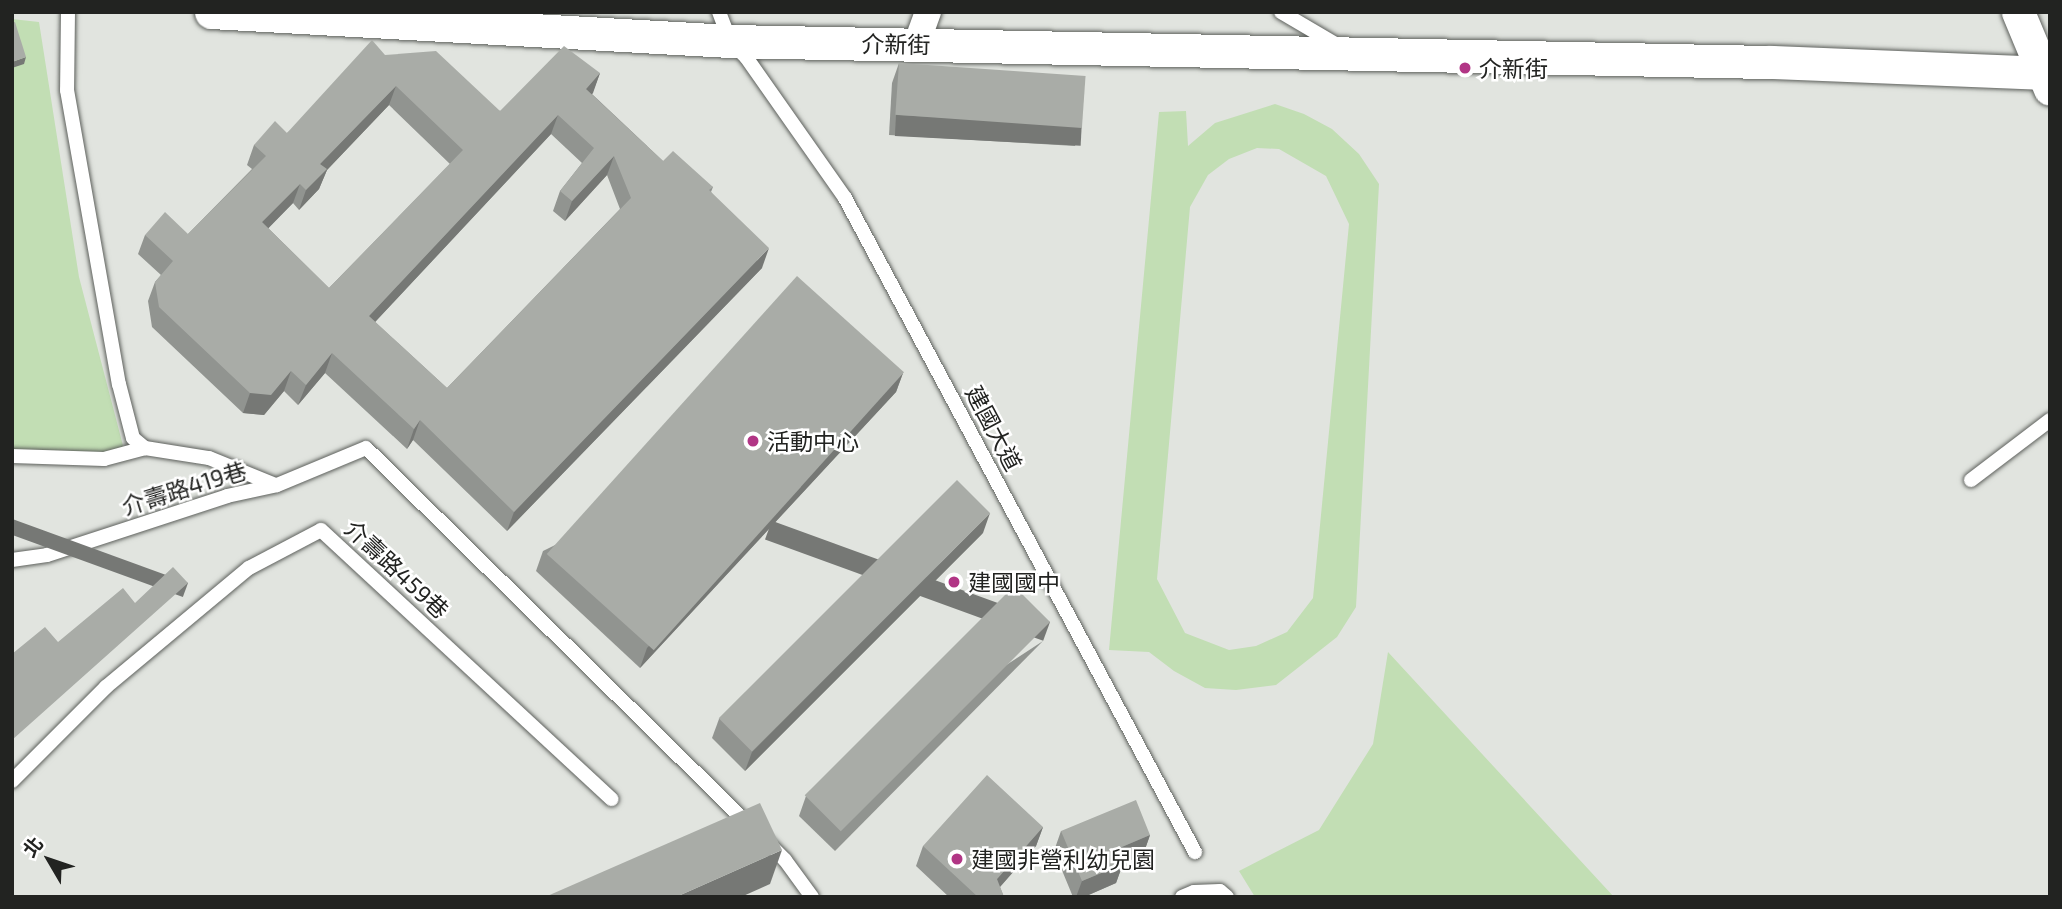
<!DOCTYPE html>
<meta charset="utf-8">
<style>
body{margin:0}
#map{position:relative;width:2062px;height:909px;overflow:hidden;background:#e1e4df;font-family:"Exo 2","Noto Sans TC",sans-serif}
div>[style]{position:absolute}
.green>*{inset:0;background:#c2deb4}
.roads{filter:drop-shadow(0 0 2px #5d605c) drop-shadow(0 0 2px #5d605c)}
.service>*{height:14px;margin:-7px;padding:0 7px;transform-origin:7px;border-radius:7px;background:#fff}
.minor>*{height:26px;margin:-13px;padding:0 13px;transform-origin:13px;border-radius:13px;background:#fff}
.tertiary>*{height:33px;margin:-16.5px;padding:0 16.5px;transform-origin:16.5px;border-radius:16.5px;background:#fff}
.wall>*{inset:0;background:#919490}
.shaded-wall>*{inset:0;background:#767875;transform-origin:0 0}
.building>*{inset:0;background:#a9aca7;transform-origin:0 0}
.dots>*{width:19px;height:19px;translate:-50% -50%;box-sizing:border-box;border:4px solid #fff;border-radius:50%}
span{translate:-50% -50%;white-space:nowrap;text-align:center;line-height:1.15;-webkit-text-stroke:5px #fff;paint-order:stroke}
.street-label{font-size:23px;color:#222321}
.poi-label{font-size:23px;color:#222321}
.left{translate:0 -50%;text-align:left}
.frame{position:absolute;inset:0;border:14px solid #222321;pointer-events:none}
.north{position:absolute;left:14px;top:825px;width:70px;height:70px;-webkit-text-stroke:5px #fff;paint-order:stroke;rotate:309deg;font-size:19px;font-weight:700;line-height:28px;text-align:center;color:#222321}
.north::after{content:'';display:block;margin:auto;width:24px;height:32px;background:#222321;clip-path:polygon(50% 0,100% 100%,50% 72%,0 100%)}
</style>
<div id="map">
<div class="green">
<div style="clip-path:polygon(12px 19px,39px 22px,79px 277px,127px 461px,12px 453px)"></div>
<div style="clip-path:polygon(evenodd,1275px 104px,1304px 114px,1332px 129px,1359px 154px,1379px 184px,1356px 607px,1337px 637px,1276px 685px,1236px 690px,1205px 688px,1174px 671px,1149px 652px,1109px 650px,1159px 112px,1186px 111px,1188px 146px,1215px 123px,1275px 104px,1257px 148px,1279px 149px,1326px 176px,1349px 224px,1313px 598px,1287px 632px,1256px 646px,1229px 650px,1185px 633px,1157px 579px,1190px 207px,1208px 175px,1229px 159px,1257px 148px)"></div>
<div style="clip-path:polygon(1388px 652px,1614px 897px,1255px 897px,1239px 871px,1319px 830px,1373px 744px)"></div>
</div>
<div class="roads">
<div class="service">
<div style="left:68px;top:12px;width:78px;rotate:90.7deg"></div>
<div style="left:67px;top:90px;width:299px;rotate:80deg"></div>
<div style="left:119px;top:384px;width:56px;rotate:75.5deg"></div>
<div style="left:133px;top:438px;width:16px;rotate:40deg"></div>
<div style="left:145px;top:448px;width:65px;rotate:8.9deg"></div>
<div style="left:209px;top:458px;width:71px;rotate:22.2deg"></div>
<div style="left:719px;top:12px;width:31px;rotate:69deg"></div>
<div style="left:730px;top:41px;width:23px;rotate:45deg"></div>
<div style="left:746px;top:57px;width:172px;rotate:54.9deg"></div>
<div style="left:845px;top:198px;width:742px;rotate:61.85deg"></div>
<div style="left:1281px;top:12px;width:65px;rotate:30.5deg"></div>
<div style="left:12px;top:456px;width:92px;rotate:1.9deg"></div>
<div style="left:104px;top:459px;width:42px;rotate:-15deg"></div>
<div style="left:1971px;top:480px;width:99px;rotate:-37.2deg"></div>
<div style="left:12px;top:560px;width:35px;rotate:-8deg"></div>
<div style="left:47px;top:555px;width:189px;rotate:-18.1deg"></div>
<div style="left:227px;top:496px;width:51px;rotate:-12.4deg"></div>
<div style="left:277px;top:485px;width:96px;rotate:-22.6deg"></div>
<div style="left:366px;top:448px;width:540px;rotate:44.55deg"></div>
<div style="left:12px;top:781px;width:133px;rotate:-45deg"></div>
<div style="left:106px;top:687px;width:186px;rotate:-39.8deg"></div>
<div style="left:249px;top:568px;width:81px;rotate:-27.8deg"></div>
<div style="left:321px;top:530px;width:396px;rotate:42.8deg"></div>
<div style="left:768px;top:843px;width:24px;rotate:45deg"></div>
<div style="left:785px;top:860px;width:46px;rotate:53.9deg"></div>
<div style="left:1182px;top:897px;width:13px;rotate:-23deg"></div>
<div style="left:1194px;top:892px;width:26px;rotate:-2deg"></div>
<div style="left:1220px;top:891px;width:9px;rotate:41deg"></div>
</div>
<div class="minor">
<div style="left:916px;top:45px;width:35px;rotate:-70deg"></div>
</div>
<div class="tertiary">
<div style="left:211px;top:12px;width:520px;rotate:3.2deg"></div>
<div style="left:730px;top:41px;width:1041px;rotate:1.16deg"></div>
<div style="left:1771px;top:62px;width:271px;rotate:2.3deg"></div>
<div style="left:2018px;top:12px;width:83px;rotate:67.4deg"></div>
</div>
</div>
<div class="wall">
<div style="clip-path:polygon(evenodd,385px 55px,500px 111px,600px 73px,592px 94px,663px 161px,713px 187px,711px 192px,762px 268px,507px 531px,413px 440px,407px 449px,325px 373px,298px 405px,284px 391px,264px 415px,243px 413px,152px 327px,148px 301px,155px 282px,161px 275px,138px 254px,145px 235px,188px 234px,252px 169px,247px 165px,254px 145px,287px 133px,385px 55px,389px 105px,450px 164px,329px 288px,268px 228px,293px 203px,299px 210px,319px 189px,327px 170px,389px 105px,385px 55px,551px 134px,582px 163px,560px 191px,553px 211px,565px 221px,607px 175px,620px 209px,447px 388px,375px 322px,551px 134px)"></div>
<div style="clip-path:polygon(899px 63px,1082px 126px,1075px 146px,889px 135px,892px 83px)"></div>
<div style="clip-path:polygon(903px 373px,896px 392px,640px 668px,536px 571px,543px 551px)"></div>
<div style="clip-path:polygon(983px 533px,745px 771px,712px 738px,719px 719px)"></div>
<div style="clip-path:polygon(1043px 641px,835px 851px,799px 816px,806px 796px)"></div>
<div style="clip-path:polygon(1043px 827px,1036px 846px,1000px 887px,1004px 897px,949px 897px,916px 866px,923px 846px)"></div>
<div style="clip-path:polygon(1061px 831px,1150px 835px,1143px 855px,1123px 863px,1116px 883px,1084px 897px,1073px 897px,1054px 851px)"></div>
</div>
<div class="shaded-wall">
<div style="clip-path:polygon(26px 57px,24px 64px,12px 68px,12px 62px)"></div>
<div style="clip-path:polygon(600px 73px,593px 93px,579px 109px,586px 89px)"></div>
<div style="clip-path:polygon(396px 86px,389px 105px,327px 170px,319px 189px,299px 210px,306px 190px,320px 164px)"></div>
<div style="clip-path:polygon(558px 115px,551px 134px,362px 336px,369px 316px)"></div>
<div style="left:896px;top:115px;width:186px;height:21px;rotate:3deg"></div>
<div style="clip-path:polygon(614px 156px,607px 175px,565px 221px,572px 201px)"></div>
<div style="clip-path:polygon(300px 184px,293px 203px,255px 242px,262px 222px)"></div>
<div style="clip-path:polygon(769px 248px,762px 268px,507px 531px,514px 512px)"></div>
<div style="clip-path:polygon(332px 353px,325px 373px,298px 405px,306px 385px)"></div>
<div style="clip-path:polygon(291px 371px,284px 391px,264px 415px,243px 413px,250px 393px)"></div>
<div style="clip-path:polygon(903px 373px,896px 392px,640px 668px,647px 648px)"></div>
<div style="clip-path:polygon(420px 420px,413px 440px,407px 449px,414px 429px)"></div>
<div style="clip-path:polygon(990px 513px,983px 533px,745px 771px,752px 752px)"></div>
<div style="left:188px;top:583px;width:15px;height:236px;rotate:110deg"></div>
<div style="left:1050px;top:622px;width:20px;height:296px;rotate:110deg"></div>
<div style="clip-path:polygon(1043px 827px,1036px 846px,991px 897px,997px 879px)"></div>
<div style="clip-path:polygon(1150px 835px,1143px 855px,1110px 869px,1117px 849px)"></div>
<div style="clip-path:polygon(782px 850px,770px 884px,741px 897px,676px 897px)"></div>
<div style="clip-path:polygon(1123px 864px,1116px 883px,1084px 897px,1076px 897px,1082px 881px)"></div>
</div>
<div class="building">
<div style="clip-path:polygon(15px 22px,26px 57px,12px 62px,12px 23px)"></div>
<div style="clip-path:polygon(evenodd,372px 40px,385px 55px,436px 51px,500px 111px,564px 46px,600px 73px,586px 89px,663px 161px,673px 151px,713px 187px,709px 190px,769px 248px,514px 512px,420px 420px,414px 429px,332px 353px,306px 385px,291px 371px,271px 395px,250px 393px,159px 307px,155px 282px,173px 261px,145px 235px,165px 212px,188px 234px,266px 156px,254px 145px,275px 121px,287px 133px,372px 40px,396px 86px,463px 150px,329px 288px,262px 222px,300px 184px,306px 190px,327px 169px,320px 164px,396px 86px,372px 40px,558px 115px,594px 148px,560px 191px,572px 201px,614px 156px,631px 198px,447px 388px,369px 316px,558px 115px)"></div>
<div style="left:899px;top:63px;width:187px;height:52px;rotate:4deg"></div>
<div style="left:797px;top:276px;width:144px;height:374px;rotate:42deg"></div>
<div style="left:957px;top:480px;width:47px;height:337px;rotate:45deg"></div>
<div style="clip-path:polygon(173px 567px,188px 583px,12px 740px,12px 654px,45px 627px,58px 642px,123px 588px,135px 603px)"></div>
<div style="left:1014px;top:586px;width:51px;height:296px;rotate:45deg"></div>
<div style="clip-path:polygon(987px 775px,1043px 827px,997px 879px,1004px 897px,978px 897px,923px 846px)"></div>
<div style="clip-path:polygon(1136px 800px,1150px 835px,1117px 849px,1123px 864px,1082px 881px,1061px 831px)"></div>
<div style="clip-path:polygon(760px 803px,782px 850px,676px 897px,545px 897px)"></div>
</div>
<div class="dots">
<div style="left:1465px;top:68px;background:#b13585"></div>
<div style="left:753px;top:441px;background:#b13585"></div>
<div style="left:954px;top:582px;background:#b13585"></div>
<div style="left:957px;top:859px;background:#b13585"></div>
</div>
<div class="street-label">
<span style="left:896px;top:44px;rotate:1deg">介新街</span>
<span style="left:994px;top:428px;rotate:62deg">建國大道</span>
<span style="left:184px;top:488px;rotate:-17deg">介壽路419巷</span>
<span style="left:397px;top:569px;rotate:43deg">介壽路459巷</span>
</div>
<div class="poi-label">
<span class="left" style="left:1479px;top:68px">介新街</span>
<span class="left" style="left:767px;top:441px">活動中心</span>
<span class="left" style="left:968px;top:582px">建國國中</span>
<span class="left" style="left:971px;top:859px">建國非營利幼兒園</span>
</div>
<div class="frame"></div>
<div class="north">北</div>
</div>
